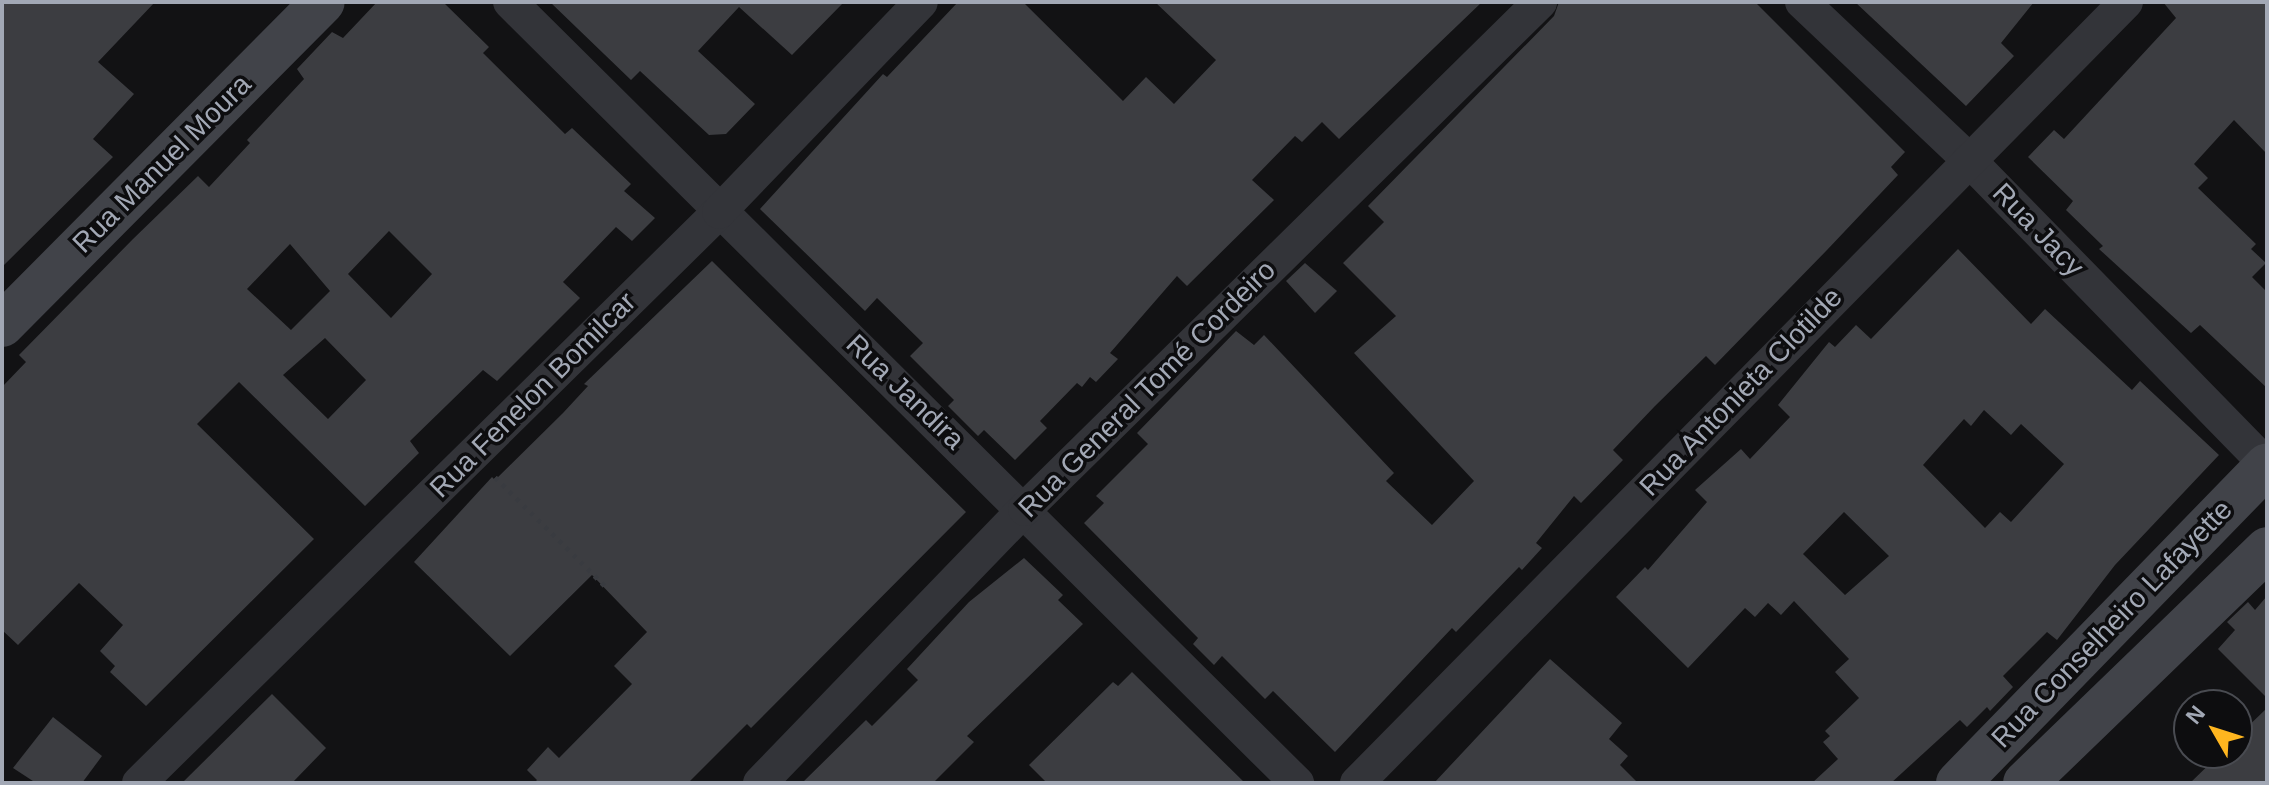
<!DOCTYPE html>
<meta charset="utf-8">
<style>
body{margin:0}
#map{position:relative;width:2269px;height:785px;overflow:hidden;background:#121214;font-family:Arial,sans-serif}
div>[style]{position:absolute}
.building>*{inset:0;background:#3c3d41}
.path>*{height:5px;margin-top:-2.5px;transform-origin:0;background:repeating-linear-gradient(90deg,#393b40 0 4px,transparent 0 10px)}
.street>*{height:34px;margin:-17px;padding:0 17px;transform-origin:17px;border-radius:17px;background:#333439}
.secondary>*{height:44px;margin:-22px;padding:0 22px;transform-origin:22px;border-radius:22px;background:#414349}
span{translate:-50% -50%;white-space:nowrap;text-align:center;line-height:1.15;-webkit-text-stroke:7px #0d0d0f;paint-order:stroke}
.street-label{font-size:28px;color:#a2a8b5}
.frame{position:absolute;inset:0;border:4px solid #a2a8b5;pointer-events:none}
.north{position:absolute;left:2173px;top:689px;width:80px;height:80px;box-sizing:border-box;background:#0d0d0f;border:2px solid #494b51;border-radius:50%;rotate:309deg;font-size:22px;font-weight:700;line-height:32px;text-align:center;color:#a2a8b5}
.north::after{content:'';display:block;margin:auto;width:28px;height:36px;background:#ffb61f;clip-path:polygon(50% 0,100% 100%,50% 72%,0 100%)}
</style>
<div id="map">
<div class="building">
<div style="clip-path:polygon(2px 2px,155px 2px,98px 62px,134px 94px,93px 139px,113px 157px,2px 267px)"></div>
<div style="clip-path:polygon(evenodd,377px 2px,443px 2px,489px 47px,483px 53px,565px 134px,572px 128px,631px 184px,624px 191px,655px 218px,632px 241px,616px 227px,563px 282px,580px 298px,497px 381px,483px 370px,410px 441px,419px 453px,365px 506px,239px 382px,197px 424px,314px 539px,146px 706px,110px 672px,115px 666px,100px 651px,123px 625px,79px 583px,18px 645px,2px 630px,2px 387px,26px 362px,19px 355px,133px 239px,198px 176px,209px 187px,250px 143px,247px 140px,304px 79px,297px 69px,332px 32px,343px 38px,377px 2px,389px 231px,432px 274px,391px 318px,348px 274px,389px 231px,377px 2px,290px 244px,330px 291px,291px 330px,247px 289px,290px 244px,377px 2px,325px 338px,366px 380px,328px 419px,283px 375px,325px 338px)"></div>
<div style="clip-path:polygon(550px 2px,844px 2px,792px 55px,739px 7px,698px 51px,755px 104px,726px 134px,709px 135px,640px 71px,631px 80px)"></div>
<div style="clip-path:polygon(958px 2px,1023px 2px,1123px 101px,1146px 77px,1174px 104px,1216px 60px,1155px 2px,1482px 2px,1339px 139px,1322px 122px,1302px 142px,1295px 136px,1252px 180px,1274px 200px,1187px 286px,1177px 276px,1110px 353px,1118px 359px,1096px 382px,1090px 377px,1082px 387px,1077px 383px,1040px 421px,1047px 428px,1015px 460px,984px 430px,978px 436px,948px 406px,954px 400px,910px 356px,923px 343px,877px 298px,865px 311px,760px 209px,883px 74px,887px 77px)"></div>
<div style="clip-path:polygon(1559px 2px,1755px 2px,1905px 152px,1891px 167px,1898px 175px,1827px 250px,1715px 365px,1706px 356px,1655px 406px,1613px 450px,1623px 460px,1581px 503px,1574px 496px,1536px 543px,1542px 548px,1522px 570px,1519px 567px,1456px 632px,1452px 628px,1335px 752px,1273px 691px,1265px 699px,1222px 656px,1214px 665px,1193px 644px,1198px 638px,1084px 523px,1104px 503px,1096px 496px,1148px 444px,1137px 433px,1236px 331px,1254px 345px,1264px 335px,1394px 473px,1386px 481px,1432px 525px,1474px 481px,1354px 353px,1396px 316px,1343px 263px,1384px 222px,1368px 206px,1554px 16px)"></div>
<div style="clip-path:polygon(1855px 2px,2034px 2px,2001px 43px,2014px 56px,1966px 106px)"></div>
<div style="clip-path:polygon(2163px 2px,2267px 2px,2267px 154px,2234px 120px,2194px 164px,2208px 178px,2198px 188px,2256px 244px,2251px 249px,2266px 263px,2252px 277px,2267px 292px,2267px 388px,2200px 325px,2191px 333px,2099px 249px,2103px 246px,2066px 210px,2073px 201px,2028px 157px,2054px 130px,2064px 139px,2176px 18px)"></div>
<div style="clip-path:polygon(evenodd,1958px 249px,2031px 324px,2045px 309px,2132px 390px,2140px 381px,2219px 455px,2115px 565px,2057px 640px,2047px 632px,2003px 676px,2013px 687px,1990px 711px,1987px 707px,1967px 727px,1960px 720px,1891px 783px,1812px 783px,1838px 759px,1823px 742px,1830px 736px,1825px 731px,1859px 698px,1835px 672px,1849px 659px,1794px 601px,1781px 615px,1768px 603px,1755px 617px,1745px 608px,1688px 668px,1616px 597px,1645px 567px,1648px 570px,1707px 502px,1695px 490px,1741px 449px,1750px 459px,1790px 417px,1778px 405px,1829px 342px,1835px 347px,1856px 325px,1871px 339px,1958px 249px,1984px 410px,2011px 435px,2021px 424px,2064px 464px,2011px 522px,2000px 512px,1985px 528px,1923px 465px,1964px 419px,1971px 426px,1984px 410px,1958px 249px,1844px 512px,1889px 556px,1845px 595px,1803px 554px,1844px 512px)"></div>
<div style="clip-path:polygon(712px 261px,966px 512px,751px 728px,747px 724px,688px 783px,534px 783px,537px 780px,527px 770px,548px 747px,559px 758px,632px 684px,614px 666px,647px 632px,592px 575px,510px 656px,414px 562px,492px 477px,495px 480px,563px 413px,588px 386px,584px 384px)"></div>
<div style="clip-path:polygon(1305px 263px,1337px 291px,1315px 313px,1286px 281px)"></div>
<div style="clip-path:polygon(1024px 558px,1063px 595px,1058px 600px,1083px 624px,967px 736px,974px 742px,933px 783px,802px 783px,866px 720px,872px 726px,918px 680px,907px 669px,969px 602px)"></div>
<div style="clip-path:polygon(2267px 596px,2267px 698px,2218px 649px,2235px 630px,2227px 622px,2248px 602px,2255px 610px)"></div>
<div style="clip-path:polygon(1550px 659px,1622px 723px,1609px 739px,1628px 756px,1620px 765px,1638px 783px,1434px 783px)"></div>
<div style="clip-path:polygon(1132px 672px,1190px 729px,1245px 783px,1047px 783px,1029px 765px,1113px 682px,1118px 686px)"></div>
<div style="clip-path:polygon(272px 694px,326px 748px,292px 783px,182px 783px)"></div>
<div style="clip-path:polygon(2267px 708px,2267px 783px,2190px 783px,2221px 753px,2237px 753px,2237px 737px)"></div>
<div style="clip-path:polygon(53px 717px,102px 756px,82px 783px,36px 783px,13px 768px)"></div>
</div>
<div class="path">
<div style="left:495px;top:477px;width:155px;rotate:44.7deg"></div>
</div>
<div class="street">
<div style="left:510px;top:2px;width:1109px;rotate:44.78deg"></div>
<div style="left:1802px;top:2px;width:230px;rotate:43.4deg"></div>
<div style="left:1969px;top:160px;width:426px;rotate:45.7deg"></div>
<div style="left:139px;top:783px;width:814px;rotate:-44.55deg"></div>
<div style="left:719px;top:212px;width:291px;rotate:-46.1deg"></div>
<div style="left:760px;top:783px;width:381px;rotate:-46deg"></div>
<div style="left:1025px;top:509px;width:723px;rotate:-44.55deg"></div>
<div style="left:1357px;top:783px;width:1096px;rotate:-45.44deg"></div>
</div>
<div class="secondary">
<div style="left:2px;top:325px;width:455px;rotate:-45.2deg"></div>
<div style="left:1958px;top:783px;width:443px;rotate:-45.8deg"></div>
<div style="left:2025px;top:783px;width:337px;rotate:-44deg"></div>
</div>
<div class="street-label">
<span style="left:162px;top:164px;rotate:-45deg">Rua Manuel Moura</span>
<span style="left:2038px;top:230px;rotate:46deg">Rua Jacy</span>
<span style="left:1147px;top:389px;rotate:-45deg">Rua General Tomé Cordeiro</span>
<span style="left:905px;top:392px;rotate:44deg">Rua Jandira</span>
<span style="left:1741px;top:392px;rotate:-46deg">Rua Antonieta Clotilde</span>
<span style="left:533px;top:395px;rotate:-45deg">Rua Fenelon Bomilcar</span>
<span style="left:2112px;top:624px;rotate:-46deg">Rua Conselheiro Lafayette</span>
</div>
<div class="frame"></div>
<div class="north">N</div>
</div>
